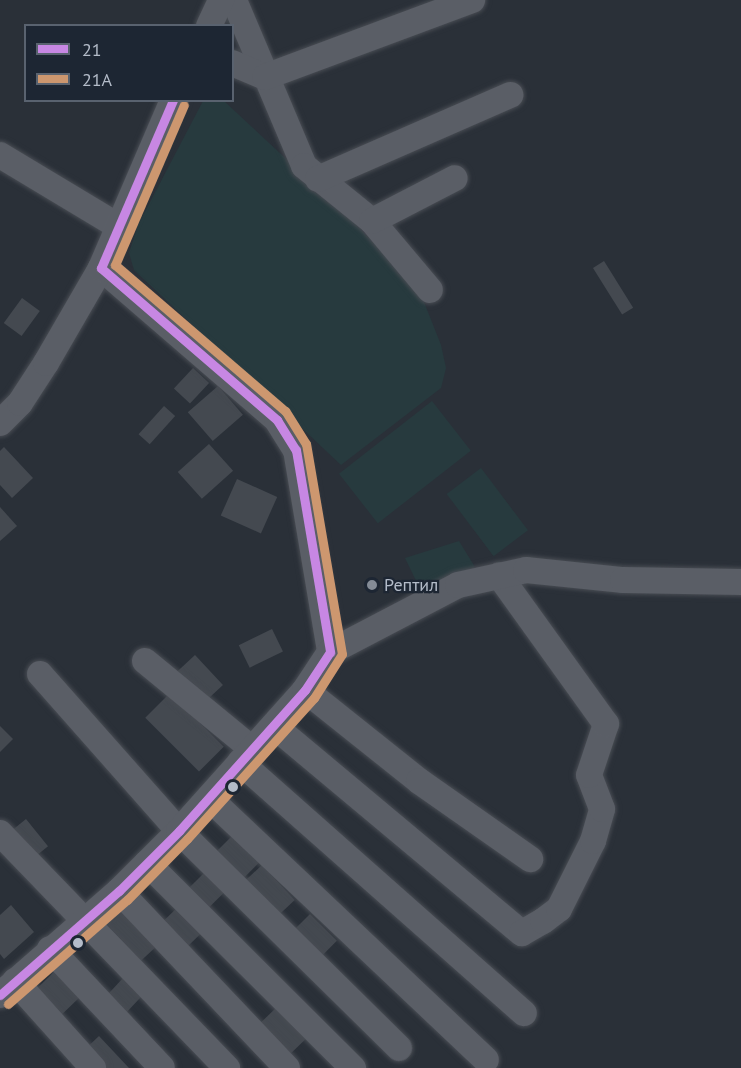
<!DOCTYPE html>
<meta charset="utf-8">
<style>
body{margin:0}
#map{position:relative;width:741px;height:1068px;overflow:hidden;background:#2a3038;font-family:"PT Sans",sans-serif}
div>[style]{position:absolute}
.green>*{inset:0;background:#273a3e;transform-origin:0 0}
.building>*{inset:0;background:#444950;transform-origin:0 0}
.roads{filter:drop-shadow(0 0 2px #484c53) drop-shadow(0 0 2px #484c53)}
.minor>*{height:26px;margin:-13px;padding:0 13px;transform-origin:13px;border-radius:13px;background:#5a5e66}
.bus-1>*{height:9px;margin:-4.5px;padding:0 4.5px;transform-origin:4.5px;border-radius:4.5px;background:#c787e3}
.bus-2>*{height:9px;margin:-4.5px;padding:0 4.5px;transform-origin:4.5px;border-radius:4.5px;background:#cd976f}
.dots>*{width:16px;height:16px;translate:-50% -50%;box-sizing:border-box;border:3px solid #1d2633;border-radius:50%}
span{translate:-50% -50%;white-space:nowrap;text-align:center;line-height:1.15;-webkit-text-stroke:4.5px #1d2633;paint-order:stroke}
.poi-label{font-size:18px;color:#b4bcc9}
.left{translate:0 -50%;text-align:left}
.legend{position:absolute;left:24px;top:24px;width:210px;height:78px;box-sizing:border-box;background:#1d2633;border:2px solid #59626f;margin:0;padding:8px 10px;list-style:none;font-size:18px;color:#b4bcc9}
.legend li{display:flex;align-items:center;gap:12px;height:30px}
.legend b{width:30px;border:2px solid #59626f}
</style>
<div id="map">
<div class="green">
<div style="clip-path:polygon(203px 101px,224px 101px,352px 220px,409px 280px,424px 302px,441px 345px,446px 368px,441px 388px,341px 465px,134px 270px,129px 253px,138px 225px)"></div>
<div style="left:432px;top:401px;width:63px;height:118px;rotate:52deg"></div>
<div style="left:481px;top:468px;width:78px;height:43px;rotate:53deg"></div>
<div style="clip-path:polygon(459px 541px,478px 572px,422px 593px,405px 558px)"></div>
</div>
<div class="building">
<div style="left:604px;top:261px;width:55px;height:13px;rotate:58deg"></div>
<div style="left:22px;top:298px;width:22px;height:31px;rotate:36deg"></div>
<div style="left:193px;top:368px;width:22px;height:28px;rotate:43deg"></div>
<div style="left:218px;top:386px;width:38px;height:40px;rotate:49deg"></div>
<div style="left:164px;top:406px;width:15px;height:38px;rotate:42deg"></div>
<div style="left:209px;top:444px;width:36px;height:42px;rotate:48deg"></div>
<div style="clip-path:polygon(4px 447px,33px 478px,12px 498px,0 485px,0 451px)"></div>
<div style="left:237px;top:479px;width:44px;height:40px;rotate:24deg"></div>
<div style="clip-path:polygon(0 507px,17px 526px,0 541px)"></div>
<div style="left:272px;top:629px;width:25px;height:37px;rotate:64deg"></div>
<div style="left:195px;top:655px;width:41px;height:25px;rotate:47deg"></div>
<div style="left:170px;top:693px;width:76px;height:35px;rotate:45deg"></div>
<div style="clip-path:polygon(0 726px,13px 739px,0 752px)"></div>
<div style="left:26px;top:819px;width:35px;height:21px;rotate:51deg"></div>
<div style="left:236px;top:832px;width:38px;height:34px;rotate:45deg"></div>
<div style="left:262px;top:865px;width:48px;height:28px;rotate:47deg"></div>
<div style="left:205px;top:872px;width:28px;height:28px;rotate:45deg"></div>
<div style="left:124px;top:900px;width:56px;height:29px;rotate:47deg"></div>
<div style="left:181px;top:904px;width:35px;height:28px;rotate:46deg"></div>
<div style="clip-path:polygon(11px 905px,34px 932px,4px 959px,0 954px,0 915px)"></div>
<div style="left:310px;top:914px;width:38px;height:28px;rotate:45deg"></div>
<div style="left:56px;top:970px;width:36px;height:32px;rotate:46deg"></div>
<div style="left:124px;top:977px;width:26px;height:26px;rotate:43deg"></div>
<div style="left:279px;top:1005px;width:43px;height:30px;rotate:46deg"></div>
<div style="clip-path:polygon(99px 1036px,129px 1068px,99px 1068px,83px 1051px)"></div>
</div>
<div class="roads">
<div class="minor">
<div style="left:234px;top:0;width:180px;rotate:67.1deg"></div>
<div style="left:304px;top:166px;width:87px;rotate:39deg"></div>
<div style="left:372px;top:221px;width:90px;rotate:50deg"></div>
<div style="left:209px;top:26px;width:29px;rotate:-65deg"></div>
<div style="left:232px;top:63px;width:36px;rotate:23deg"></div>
<div style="left:265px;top:77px;width:221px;rotate:-20.4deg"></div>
<div style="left:0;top:155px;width:138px;rotate:31deg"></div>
<div style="left:318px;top:179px;width:210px;rotate:-23.6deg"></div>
<div style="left:372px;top:221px;width:93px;rotate:-27.4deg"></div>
<div style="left:101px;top:268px;width:233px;rotate:40.8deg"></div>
<div style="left:277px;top:420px;width:36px;rotate:58deg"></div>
<div style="left:296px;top:450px;width:205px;rotate:80.4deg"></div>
<div style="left:0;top:423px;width:28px;rotate:-45deg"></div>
<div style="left:20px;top:403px;width:48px;rotate:-57deg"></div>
<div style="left:46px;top:363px;width:110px;rotate:-59.9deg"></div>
<div style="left:101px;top:268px;width:183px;rotate:-66.8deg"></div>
<div style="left:145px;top:661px;width:139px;rotate:39.4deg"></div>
<div style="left:40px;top:674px;width:210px;rotate:48.5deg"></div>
<div style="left:179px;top:831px;width:309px;rotate:44.6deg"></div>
<div style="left:305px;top:690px;width:146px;rotate:38.6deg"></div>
<div style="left:419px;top:781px;width:136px;rotate:35.1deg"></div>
<div style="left:274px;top:726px;width:323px;rotate:39.9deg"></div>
<div style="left:522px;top:933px;width:24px;rotate:-30deg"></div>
<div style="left:543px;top:921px;width:20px;rotate:-37deg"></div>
<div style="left:559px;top:909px;width:76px;rotate:-63.4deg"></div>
<div style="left:593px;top:841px;width:33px;rotate:-74deg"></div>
<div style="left:602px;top:809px;width:36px;rotate:-111deg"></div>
<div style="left:589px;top:775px;width:54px;rotate:-71.6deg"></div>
<div style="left:606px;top:724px;width:183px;rotate:-125.7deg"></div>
<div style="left:240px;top:762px;width:379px;rotate:41.5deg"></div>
<div style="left:209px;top:798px;width:381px;rotate:43.4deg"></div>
<div style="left:0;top:833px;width:327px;rotate:46deg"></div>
<div style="left:147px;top:863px;width:291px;rotate:44.9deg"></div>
<div style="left:119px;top:891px;width:244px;rotate:46.5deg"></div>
<div style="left:50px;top:949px;width:163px;rotate:46.7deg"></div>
<div style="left:15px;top:981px;width:117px;rotate:48.1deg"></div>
<div style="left:0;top:995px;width:158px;rotate:-41.2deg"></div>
<div style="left:119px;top:891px;width:85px;rotate:-45deg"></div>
<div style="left:179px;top:831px;width:189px;rotate:-48.2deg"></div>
<div style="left:305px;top:690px;width:45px;rotate:-56.7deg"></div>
<div style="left:330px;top:652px;width:144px;rotate:-27.6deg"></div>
<div style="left:458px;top:585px;width:70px;rotate:-12.4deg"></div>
<div style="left:526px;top:570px;width:98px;rotate:5.9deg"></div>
<div style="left:623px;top:580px;width:118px;rotate:1deg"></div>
</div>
</div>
<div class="bus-1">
<div style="left:101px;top:268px;width:233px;rotate:40.8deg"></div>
<div style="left:277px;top:420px;width:36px;rotate:58deg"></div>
<div style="left:296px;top:450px;width:205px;rotate:80.4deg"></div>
<div style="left:101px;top:268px;width:183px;rotate:-66.8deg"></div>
<div style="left:0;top:995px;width:158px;rotate:-41.2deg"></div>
<div style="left:119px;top:891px;width:85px;rotate:-45deg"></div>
<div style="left:179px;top:831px;width:189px;rotate:-48.2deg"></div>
<div style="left:305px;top:690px;width:45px;rotate:-56.7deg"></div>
</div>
<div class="bus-2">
<div style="left:8px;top:1004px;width:158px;rotate:-41.2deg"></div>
<div style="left:127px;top:900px;width:86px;rotate:-45.5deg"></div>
<div style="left:187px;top:839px;width:190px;rotate:-48deg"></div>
<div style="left:314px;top:698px;width:52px;rotate:-57.5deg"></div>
<div style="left:342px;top:654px;width:213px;rotate:-99.7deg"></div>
<div style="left:306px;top:444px;width:39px;rotate:-122deg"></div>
<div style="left:285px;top:411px;width:224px;rotate:-139.3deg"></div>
<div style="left:115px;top:265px;width:174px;rotate:-66.7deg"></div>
</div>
<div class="dots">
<div style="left:372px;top:585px;background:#848b96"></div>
<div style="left:233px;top:787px;background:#b4bcc9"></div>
<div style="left:78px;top:943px;background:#b4bcc9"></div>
</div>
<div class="poi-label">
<span class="left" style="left:384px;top:585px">Рептил</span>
</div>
<ul class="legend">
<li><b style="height:8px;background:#c787e3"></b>21</li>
<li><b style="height:8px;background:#cd976f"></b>21A</li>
</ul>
</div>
